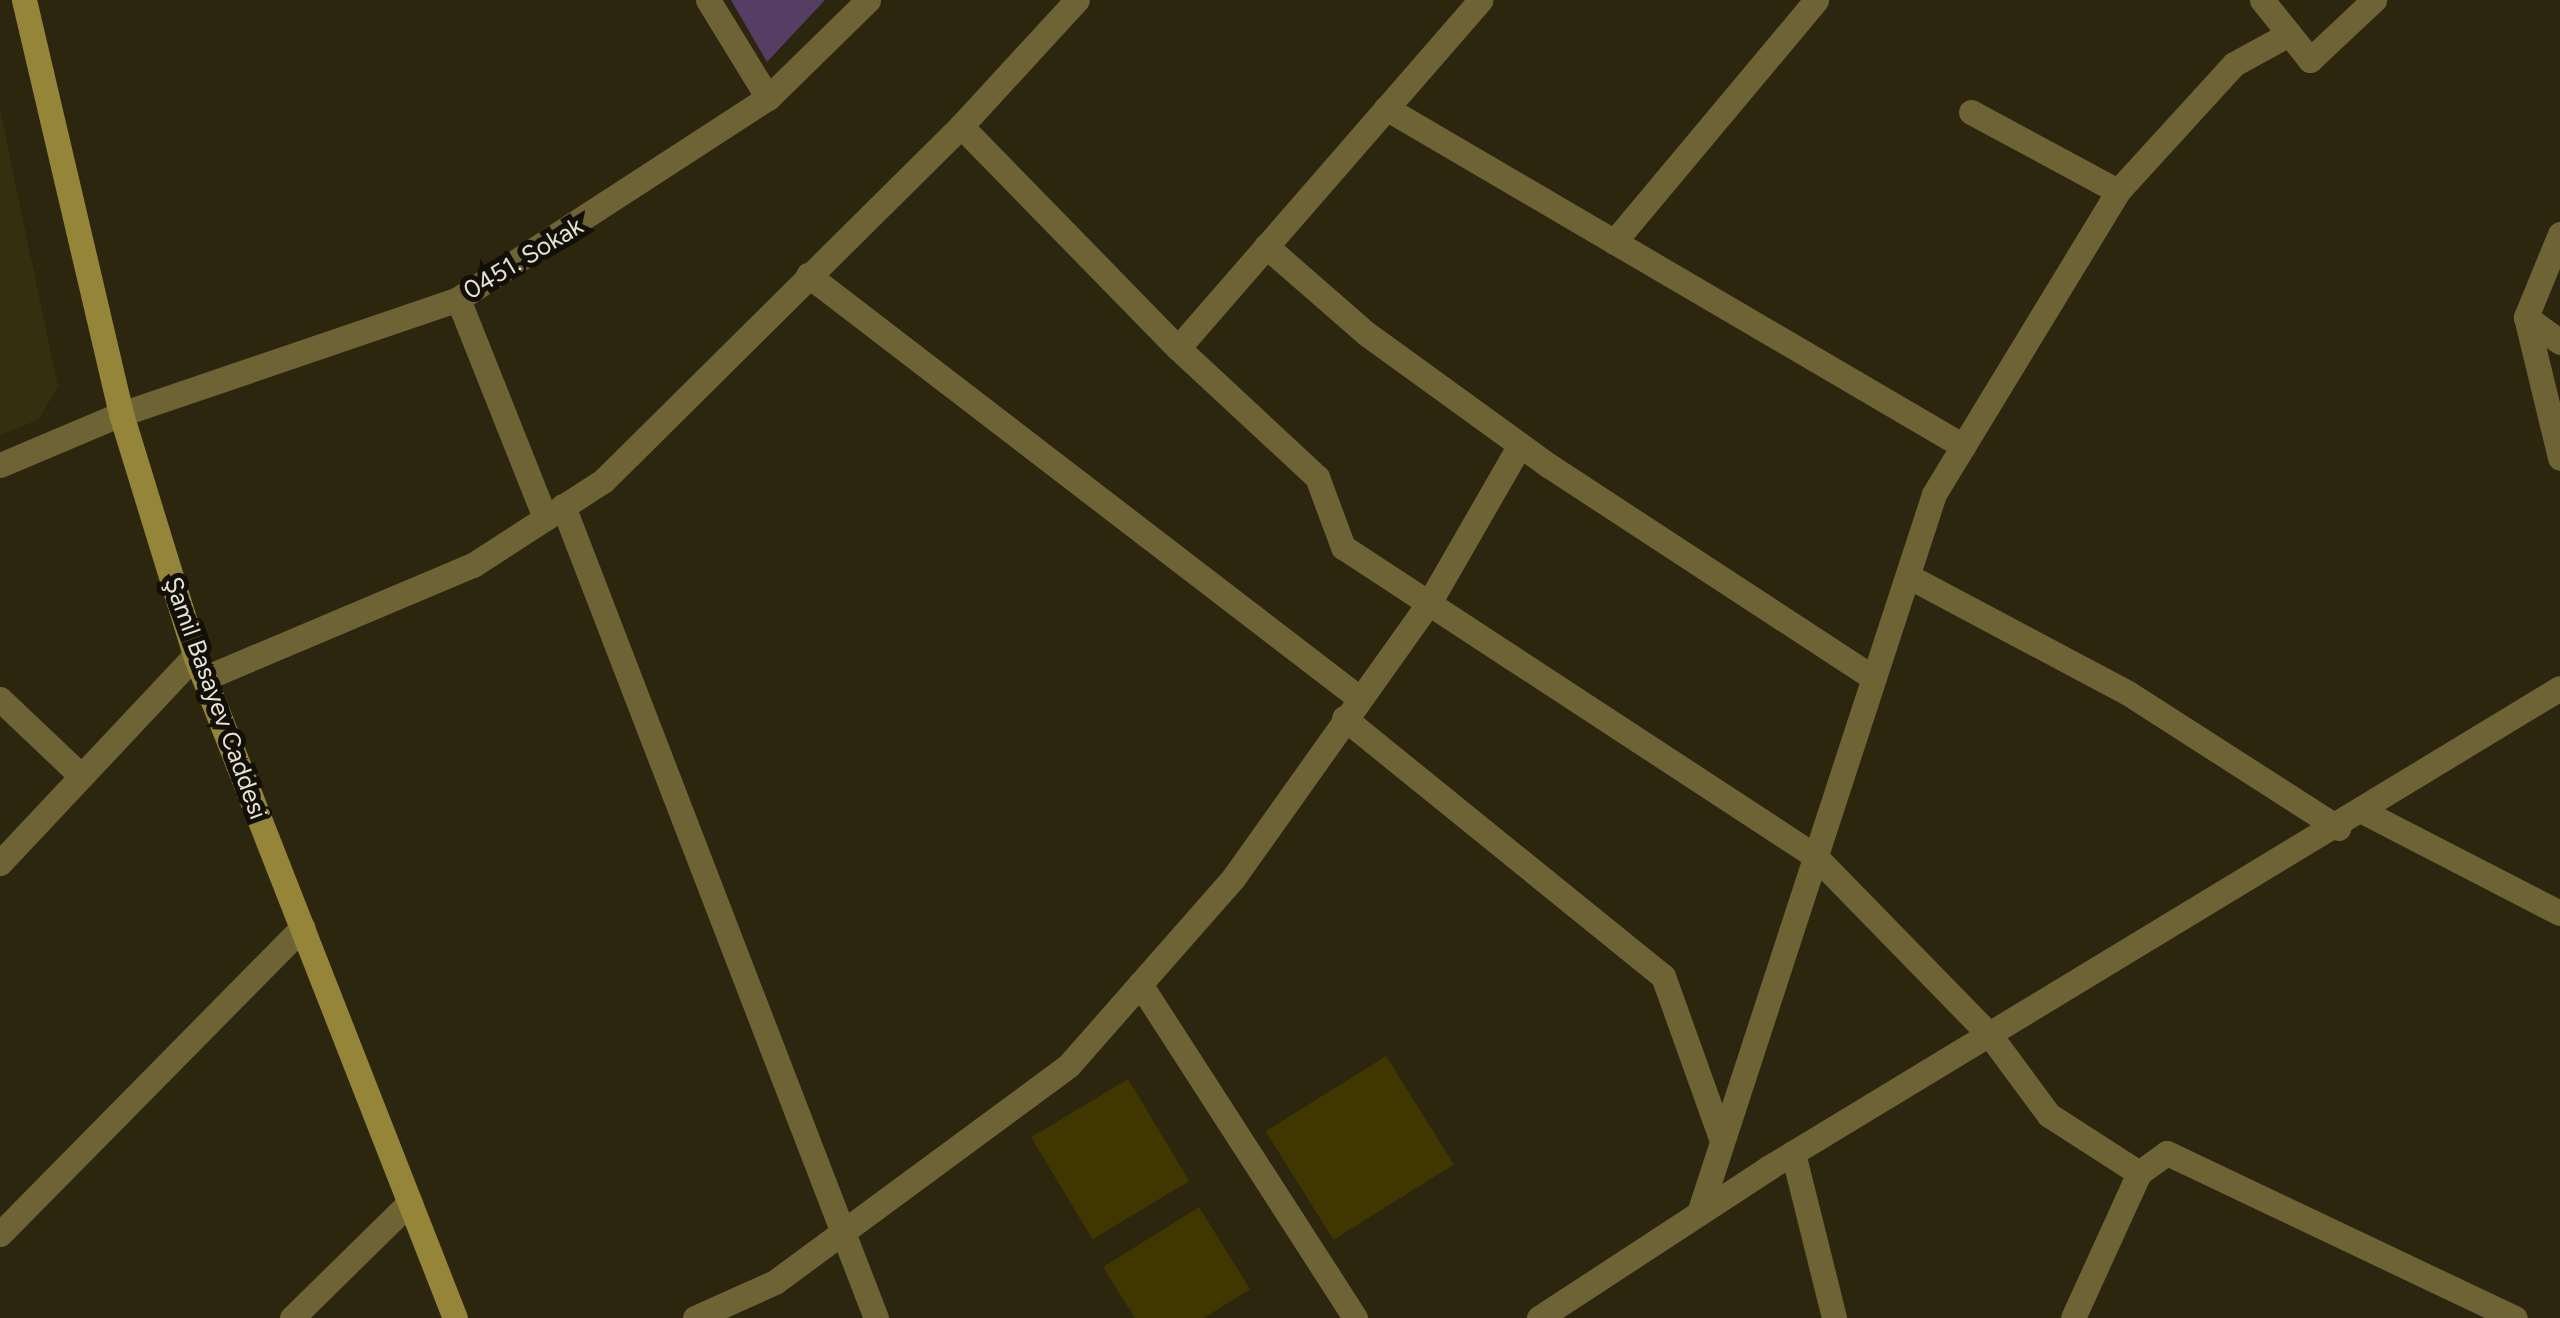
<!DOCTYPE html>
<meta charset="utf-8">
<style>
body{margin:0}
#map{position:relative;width:2560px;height:1318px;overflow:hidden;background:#2c260f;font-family:Figtree,sans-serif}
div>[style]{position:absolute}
.built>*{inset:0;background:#352f0f}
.green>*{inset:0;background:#563d64}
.building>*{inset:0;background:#403600;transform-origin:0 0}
.street>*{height:25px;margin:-12.5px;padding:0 12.5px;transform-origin:12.5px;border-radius:12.5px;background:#6d6335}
.secondary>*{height:25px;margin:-12.5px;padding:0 12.5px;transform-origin:12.5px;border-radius:12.5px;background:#958538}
span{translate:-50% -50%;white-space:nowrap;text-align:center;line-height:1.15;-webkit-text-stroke:10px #120f06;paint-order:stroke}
.street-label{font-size:25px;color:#e5e2d3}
</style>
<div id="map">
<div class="built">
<div style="clip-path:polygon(0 110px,58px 387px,38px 420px,0 435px)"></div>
</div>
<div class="green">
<div style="clip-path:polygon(731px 0,825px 0,767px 62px)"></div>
</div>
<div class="building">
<div style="left:1386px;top:1056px;width:128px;height:142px;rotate:58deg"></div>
<div style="left:1128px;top:1079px;width:119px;height:113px;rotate:59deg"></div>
<div style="clip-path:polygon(1199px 1207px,1250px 1289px,1204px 1318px,1135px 1318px,1103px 1267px)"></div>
</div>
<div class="street">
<div style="left:708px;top:0;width:115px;rotate:58.5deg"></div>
<div style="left:2262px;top:0;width:77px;rotate:51.3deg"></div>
<div style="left:2310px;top:60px;width:88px;rotate:-43.2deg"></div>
<div style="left:1386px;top:108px;width:669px;rotate:30.36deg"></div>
<div style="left:1971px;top:112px;width:167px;rotate:28.3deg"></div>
<div style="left:961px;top:126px;width:310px;rotate:45.7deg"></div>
<div style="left:1178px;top:348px;width:190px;rotate:42.9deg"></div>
<div style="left:1317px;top:477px;width:75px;rotate:69.6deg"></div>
<div style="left:1343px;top:547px;width:564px;rotate:33.21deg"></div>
<div style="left:1815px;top:856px;width:249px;rotate:45.7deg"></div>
<div style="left:1989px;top:1034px;width:101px;rotate:53.5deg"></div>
<div style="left:2049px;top:1115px;width:107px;rotate:32.8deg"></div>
<div style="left:2139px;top:1173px;width:159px;rotate:114.5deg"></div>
<div style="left:2560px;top:234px;width:90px;rotate:112.3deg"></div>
<div style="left:2526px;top:317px;width:145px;rotate:76.4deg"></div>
<div style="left:1614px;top:242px;width:315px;rotate:-50.1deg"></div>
<div style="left:1266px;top:246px;width:134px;rotate:41.1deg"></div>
<div style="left:1367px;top:334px;width:223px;rotate:35.9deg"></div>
<div style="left:1548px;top:465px;width:389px;rotate:33.2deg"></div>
<div style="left:808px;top:275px;width:695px;rotate:37.51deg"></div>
<div style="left:458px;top:299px;width:236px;rotate:68.3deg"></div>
<div style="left:2526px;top:317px;width:42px;rotate:36.3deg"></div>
<div style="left:1178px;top:348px;width:461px;rotate:-49deg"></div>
<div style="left:0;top:465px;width:131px;rotate:-22.9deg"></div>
<div style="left:121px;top:414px;width:356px;rotate:-18.8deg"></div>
<div style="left:458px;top:299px;width:369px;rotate:-33deg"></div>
<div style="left:768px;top:98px;width:140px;rotate:-44.4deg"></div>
<div style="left:563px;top:506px;width:870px;rotate:68.92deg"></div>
<div style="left:1908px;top:576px;width:249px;rotate:28deg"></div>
<div style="left:2128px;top:693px;width:250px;rotate:32.7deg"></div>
<div style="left:205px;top:678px;width:291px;rotate:-22.9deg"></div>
<div style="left:473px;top:565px;width:155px;rotate:-32.9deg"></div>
<div style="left:603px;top:481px;width:504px;rotate:-44.76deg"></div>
<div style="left:961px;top:126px;width:171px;rotate:-47.4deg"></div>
<div style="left:0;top:699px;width:112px;rotate:43.5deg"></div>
<div style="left:1344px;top:718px;width:410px;rotate:39deg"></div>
<div style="left:1663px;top:976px;width:175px;rotate:70.3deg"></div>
<div style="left:2364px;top:812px;width:220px;rotate:27.3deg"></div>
<div style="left:0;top:863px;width:285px;rotate:-46.8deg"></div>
<div style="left:1140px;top:984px;width:397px;rotate:57.2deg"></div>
<div style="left:1793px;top:1153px;width:170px;rotate:76deg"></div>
<div style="left:2139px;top:1173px;width:34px;rotate:-36deg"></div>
<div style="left:2167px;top:1153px;width:385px;rotate:25.4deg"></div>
<div style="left:1699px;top:1213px;width:756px;rotate:-71.9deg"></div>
<div style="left:1934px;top:494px;width:354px;rotate:-58.7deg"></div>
<div style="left:2118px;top:191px;width:172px;rotate:-47.6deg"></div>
<div style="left:2234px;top:64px;width:63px;rotate:-28.6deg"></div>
<div style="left:0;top:1234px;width:431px;rotate:-45.4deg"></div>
<div style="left:292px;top:1318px;width:165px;rotate:-44.5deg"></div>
<div style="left:695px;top:1318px;width:88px;rotate:-24.2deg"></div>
<div style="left:775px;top:1282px;width:365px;rotate:-36.4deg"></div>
<div style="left:1069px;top:1065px;width:250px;rotate:-48.7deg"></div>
<div style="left:1234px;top:877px;width:336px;rotate:-54.6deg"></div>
<div style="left:1429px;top:603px;width:182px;rotate:-60.1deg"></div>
<div style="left:1539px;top:1318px;width:274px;rotate:-33.2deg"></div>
<div style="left:1768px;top:1168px;width:926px;rotate:-31.22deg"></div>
</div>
<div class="secondary">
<div style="left:24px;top:0;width:425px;rotate:76.8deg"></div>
<div style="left:121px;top:414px;width:252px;rotate:72.9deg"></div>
<div style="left:195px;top:655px;width:712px;rotate:68.59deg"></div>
</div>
<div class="street-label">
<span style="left:523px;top:258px;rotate:-31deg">0451. Sokak</span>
<span style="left:216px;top:698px;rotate:70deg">Şamil Basayev Caddesi</span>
</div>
</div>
